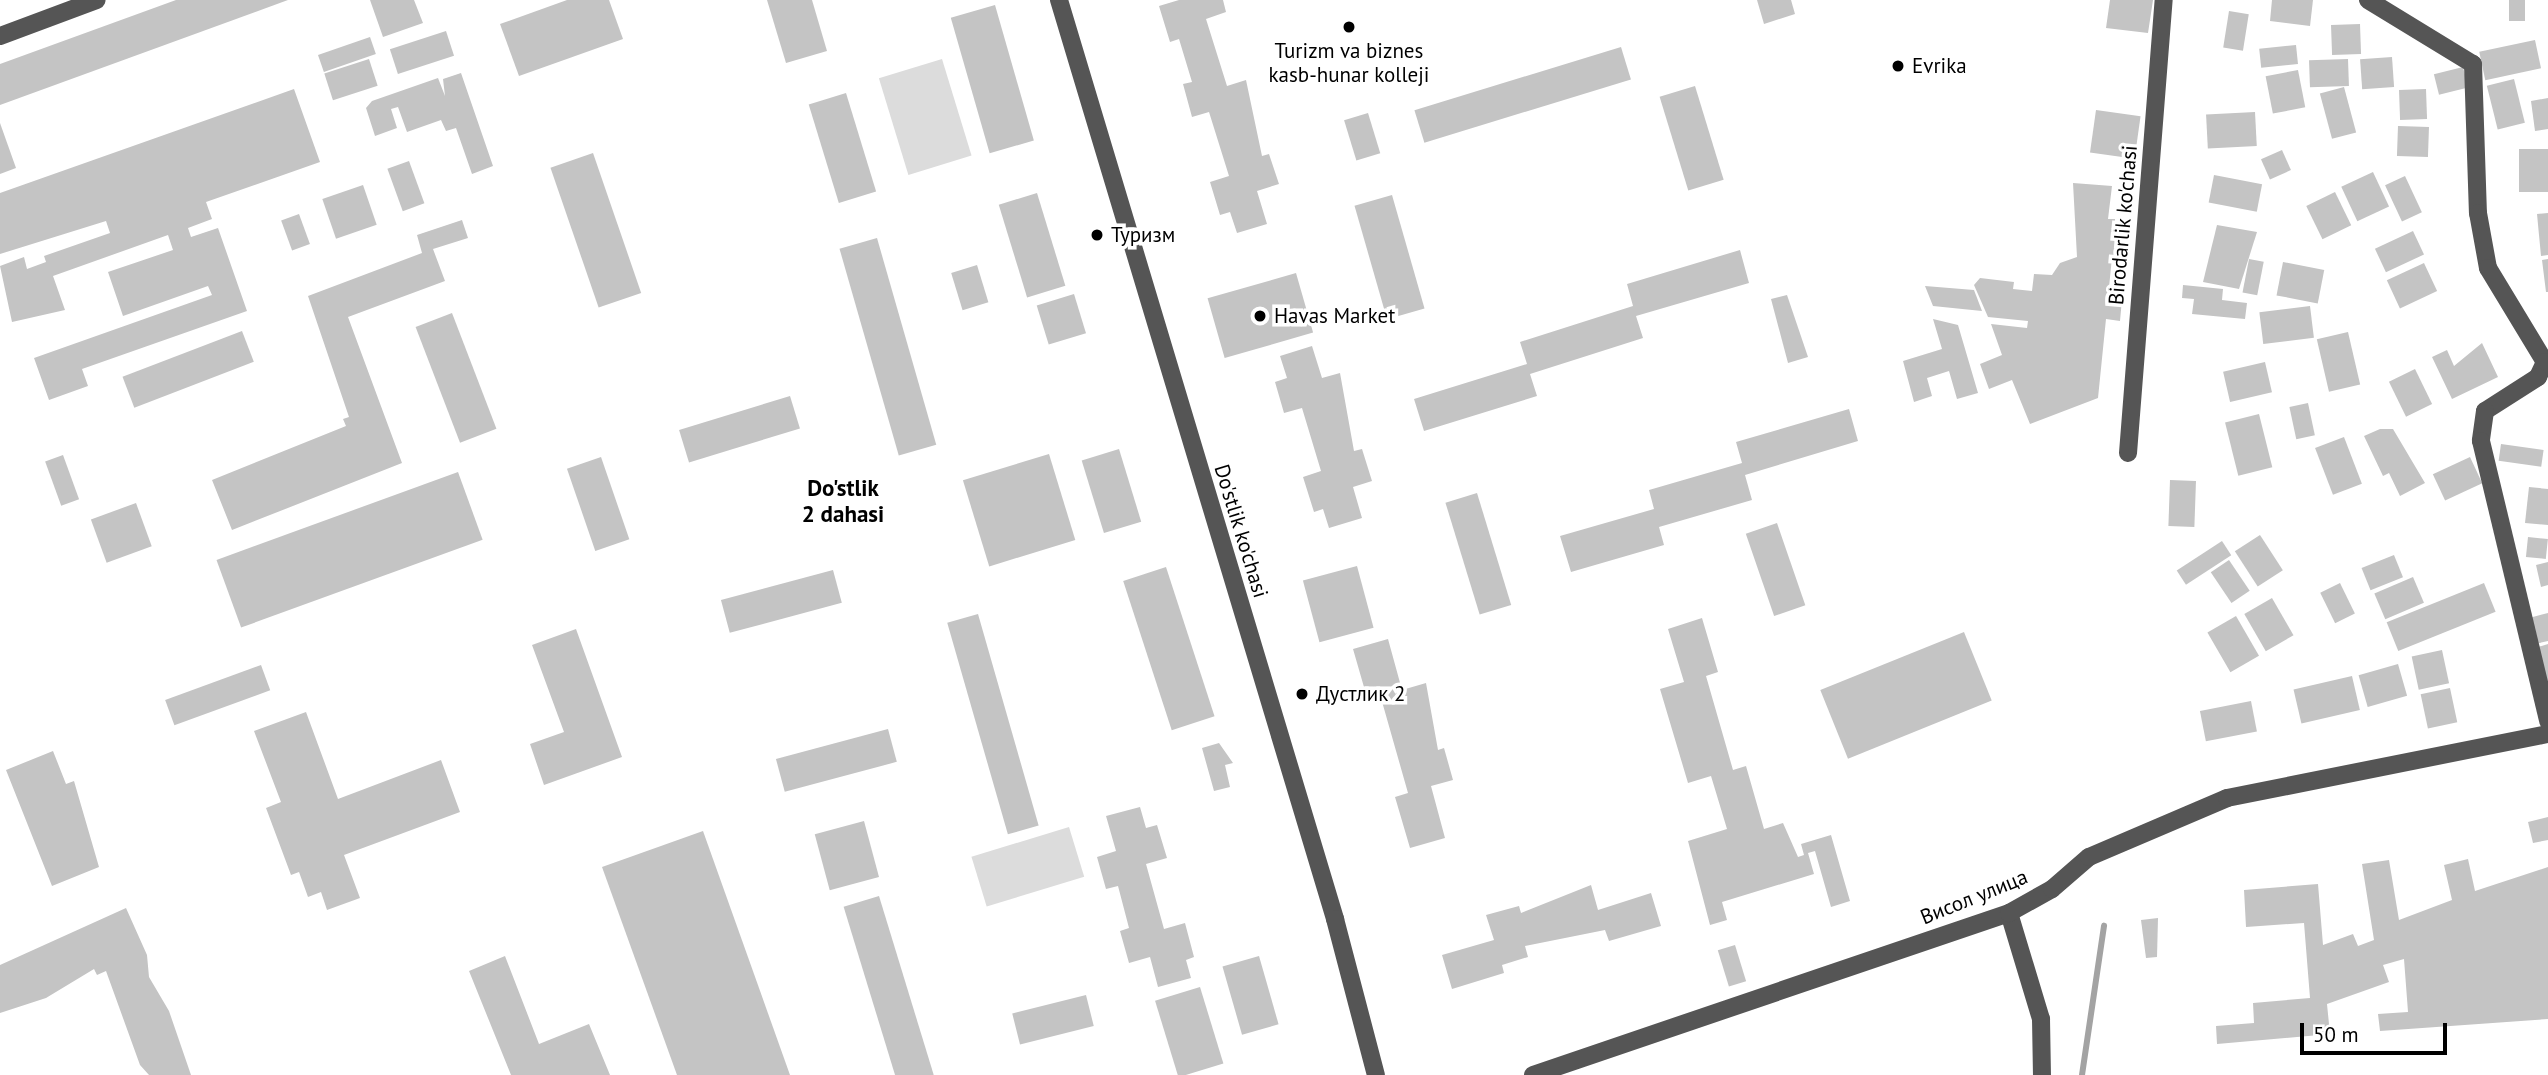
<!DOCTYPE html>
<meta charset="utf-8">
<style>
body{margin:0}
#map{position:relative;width:2548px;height:1075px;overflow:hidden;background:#fff;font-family:"PT Sans",sans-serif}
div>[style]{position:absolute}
.green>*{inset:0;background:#dcdcdc;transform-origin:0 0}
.stream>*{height:6px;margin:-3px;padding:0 3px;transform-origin:3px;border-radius:3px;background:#a3a3a3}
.building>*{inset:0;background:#c4c4c4;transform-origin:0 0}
.minor>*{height:18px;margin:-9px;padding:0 9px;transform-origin:9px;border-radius:9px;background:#555}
.dots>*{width:19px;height:19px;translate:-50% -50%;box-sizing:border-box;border:4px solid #fff;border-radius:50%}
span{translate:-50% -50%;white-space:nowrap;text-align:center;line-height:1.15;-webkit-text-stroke:7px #fff;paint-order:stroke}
.poi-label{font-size:21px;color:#000}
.left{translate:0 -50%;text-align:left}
.street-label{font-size:21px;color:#000}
.neighbourhood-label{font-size:23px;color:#000;font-weight:700}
.scale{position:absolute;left:2300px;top:1023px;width:147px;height:32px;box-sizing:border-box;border:4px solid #000;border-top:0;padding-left:9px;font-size:21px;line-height:24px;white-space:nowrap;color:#000;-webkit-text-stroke:5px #fff;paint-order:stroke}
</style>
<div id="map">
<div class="green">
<div style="left:942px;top:59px;width:101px;height:66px;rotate:73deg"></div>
<div style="left:1069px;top:827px;width:52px;height:102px;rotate:73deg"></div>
</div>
<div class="stream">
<div style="left:2082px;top:1075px;width:151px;rotate:-81.6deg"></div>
</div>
<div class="building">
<div style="clip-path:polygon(176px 0,288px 0,0 105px,0 64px)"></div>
<div style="clip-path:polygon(370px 0,414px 0,423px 23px,383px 37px)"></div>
<div style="clip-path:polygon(567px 0,609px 0,623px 39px,519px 76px,500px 24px)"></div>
<div style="clip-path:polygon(767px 0,812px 0,827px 51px,786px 63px)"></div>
<div style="clip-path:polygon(1179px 0,1223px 0,1226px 12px,1206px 19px,1227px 86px,1246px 80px,1262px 156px,1269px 154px,1279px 184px,1257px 191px,1267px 224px,1237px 233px,1230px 212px,1220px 215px,1210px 182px,1229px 176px,1209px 112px,1192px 117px,1183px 84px,1192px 82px,1179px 39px,1170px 42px,1159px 6px)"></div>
<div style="clip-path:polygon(1757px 0,1791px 0,1795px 14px,1764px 24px)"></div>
<div style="clip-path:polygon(2110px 0,2153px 0,2148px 33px,2106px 28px)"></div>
<div style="clip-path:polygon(2272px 0,2313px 0,2310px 26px,2270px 21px)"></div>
<div style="left:2509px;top:0;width:16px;height:21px"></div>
<div style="left:995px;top:5px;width:141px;height:46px;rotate:74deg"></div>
<div style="left:2229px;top:11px;width:20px;height:37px;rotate:9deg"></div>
<div style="left:2360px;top:24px;width:30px;height:29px;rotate:88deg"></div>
<div style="left:446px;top:31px;width:26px;height:59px;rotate:72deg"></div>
<div style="left:370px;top:37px;width:18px;height:55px;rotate:71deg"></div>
<div style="left:2535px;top:40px;width:29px;height:57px;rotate:78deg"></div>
<div style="left:2296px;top:45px;width:19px;height:37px;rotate:84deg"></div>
<div style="left:1621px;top:47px;width:34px;height:216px;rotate:73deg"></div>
<div style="left:2392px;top:57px;width:30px;height:32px;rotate:86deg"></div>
<div style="left:369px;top:59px;width:28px;height:47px;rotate:72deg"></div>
<div style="left:2348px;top:59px;width:27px;height:39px;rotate:88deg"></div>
<div style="left:2463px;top:67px;width:21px;height:30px;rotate:76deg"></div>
<div style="left:2298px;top:70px;width:38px;height:33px;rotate:79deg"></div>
<div style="clip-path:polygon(461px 73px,493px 166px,472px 174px,456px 128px,446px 131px,441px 120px,407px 132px,398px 107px,391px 109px,397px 128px,375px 136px,366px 108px,372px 101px,438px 78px,445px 96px,443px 79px)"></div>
<div style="left:2514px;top:79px;width:45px;height:28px;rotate:76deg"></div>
<div style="left:1695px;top:86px;width:98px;height:37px;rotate:73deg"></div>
<div style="left:2344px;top:87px;width:47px;height:25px;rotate:75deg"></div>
<div style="clip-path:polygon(294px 89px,320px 162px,206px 202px,212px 219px,188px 228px,191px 237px,218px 228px,247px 311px,82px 369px,88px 386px,49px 400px,34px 358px,212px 295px,208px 286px,123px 316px,108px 272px,173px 250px,168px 235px,53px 276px,65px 310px,12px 322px,0 266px,24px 257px,27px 269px,46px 262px,44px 256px,110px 233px,106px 221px,0 254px,0 193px)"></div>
<div style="left:2426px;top:89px;width:30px;height:27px;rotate:88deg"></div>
<div style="left:846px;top:93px;width:103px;height:39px;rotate:73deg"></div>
<div style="clip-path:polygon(2548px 98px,2548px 129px,2535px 131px,2531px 101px)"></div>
<div style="left:2096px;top:110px;width:45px;height:43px;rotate:8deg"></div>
<div style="left:2255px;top:112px;width:34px;height:49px;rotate:87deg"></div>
<div style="left:1368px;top:113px;width:42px;height:25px;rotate:73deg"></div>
<div style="clip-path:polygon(0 123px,16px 168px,0 174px)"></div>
<div style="left:2398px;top:126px;width:31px;height:30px;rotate:2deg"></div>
<div style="left:2548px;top:149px;width:43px;height:29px;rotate:90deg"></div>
<div style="left:2282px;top:150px;width:22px;height:23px;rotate:66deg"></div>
<div style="left:593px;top:153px;width:148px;height:45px;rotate:71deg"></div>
<div style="left:409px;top:161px;width:45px;height:23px;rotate:70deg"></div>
<div style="left:2373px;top:172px;width:38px;height:35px;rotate:65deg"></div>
<div style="left:2214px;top:175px;width:49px;height:28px;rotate:11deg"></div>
<div style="left:2405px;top:176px;width:40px;height:22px;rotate:65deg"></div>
<div style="clip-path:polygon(2073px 183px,2112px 186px,2108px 219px,2115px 219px,2114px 238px,2128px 239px,2126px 259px,2112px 257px,2108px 298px,2122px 299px,2120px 321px,2106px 319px,2098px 398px,2030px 424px,2012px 380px,1989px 389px,1980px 364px,2002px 355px,1991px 324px,2027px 328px,2028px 321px,1988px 317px,1974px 285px,1980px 278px,2014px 282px,2013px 289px,2032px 291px,2034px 274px,2052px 275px,2060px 263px,2077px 257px)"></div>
<div style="left:363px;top:185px;width:42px;height:43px;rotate:71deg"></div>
<div style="left:2335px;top:192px;width:37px;height:32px;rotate:64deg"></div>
<div style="left:1037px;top:193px;width:97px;height:40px;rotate:73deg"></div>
<div style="left:1392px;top:195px;width:118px;height:39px;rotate:74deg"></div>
<div style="clip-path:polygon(2548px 213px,2548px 255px,2541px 256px,2537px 214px)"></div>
<div style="left:299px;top:214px;width:32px;height:19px;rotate:70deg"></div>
<div style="clip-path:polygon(462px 220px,468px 238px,433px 249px,445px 281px,348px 317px,402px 463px,232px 530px,212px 480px,346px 426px,343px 419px,349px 417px,308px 296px,422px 253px,417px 235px)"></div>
<div style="clip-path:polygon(2217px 225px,2257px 232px,2239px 289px,2203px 282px)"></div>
<div style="left:2413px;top:231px;width:26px;height:42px;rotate:65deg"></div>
<div style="left:877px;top:238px;width:215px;height:39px;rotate:74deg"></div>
<div style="clip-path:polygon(1740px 250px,1749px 283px,1636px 316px,1643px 338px,1530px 374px,1537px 396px,1424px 431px,1414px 399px,1527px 364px,1520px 342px,1633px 306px,1627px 284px)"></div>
<div style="left:2249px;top:259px;width:15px;height:34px;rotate:11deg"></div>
<div style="clip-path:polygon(2548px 259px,2548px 292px,2546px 292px,2542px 260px)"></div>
<div style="left:2283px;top:262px;width:42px;height:34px;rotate:11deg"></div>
<div style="left:2424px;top:263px;width:31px;height:41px;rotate:65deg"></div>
<div style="left:977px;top:265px;width:39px;height:27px;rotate:73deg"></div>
<div style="left:1296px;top:273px;width:62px;height:92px;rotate:74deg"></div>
<div style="clip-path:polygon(2183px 285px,2223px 289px,2222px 300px,2247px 303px,2245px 319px,2192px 314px,2194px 299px,2182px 298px)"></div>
<div style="clip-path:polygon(1925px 286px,1974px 290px,1982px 311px,1933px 306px)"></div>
<div style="left:1074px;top:294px;width:41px;height:39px;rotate:73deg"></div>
<div style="clip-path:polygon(1787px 295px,1808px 357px,1788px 363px,1771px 299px)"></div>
<div style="left:2310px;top:306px;width:32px;height:51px;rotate:83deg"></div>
<div style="left:452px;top:313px;width:124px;height:39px;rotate:69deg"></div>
<div style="clip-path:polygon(1933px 319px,1958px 325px,1978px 393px,1957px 399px,1949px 371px,1927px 378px,1932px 396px,1914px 402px,1903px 361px,1942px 349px)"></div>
<div style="left:242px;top:331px;width:33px;height:128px;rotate:69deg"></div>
<div style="left:2348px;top:332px;width:54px;height:32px;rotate:77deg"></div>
<div style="clip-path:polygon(2482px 343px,2498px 377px,2452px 399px,2432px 357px,2447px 350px,2454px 366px)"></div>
<div style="clip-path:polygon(1312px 346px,1322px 378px,1340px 373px,1354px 451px,1362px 449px,1372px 481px,1353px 487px,1362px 518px,1329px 528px,1323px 509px,1314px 512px,1303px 477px,1321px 471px,1302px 408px,1284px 413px,1275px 382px,1287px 378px,1280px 356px)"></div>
<div style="left:2265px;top:362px;width:31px;height:43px;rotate:77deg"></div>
<div style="left:2415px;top:369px;width:39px;height:29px;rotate:64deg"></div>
<div style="left:790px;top:396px;width:34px;height:116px;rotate:73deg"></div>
<div style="left:2308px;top:403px;width:33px;height:19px;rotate:78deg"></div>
<div style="clip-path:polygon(1849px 409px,1858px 441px,1745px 475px,1752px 500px,1659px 527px,1664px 545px,1571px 572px,1560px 536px,1654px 509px,1649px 490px,1742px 463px,1736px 442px)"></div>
<div style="left:2259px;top:414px;width:55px;height:35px;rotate:76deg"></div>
<div style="clip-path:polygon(2380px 429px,2393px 429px,2425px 483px,2400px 496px,2389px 473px,2383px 476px,2364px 436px)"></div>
<div style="left:2344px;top:437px;width:50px;height:31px;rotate:69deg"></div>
<div style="left:2501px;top:444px;width:43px;height:17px;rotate:8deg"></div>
<div style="left:1119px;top:449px;width:76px;height:39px;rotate:73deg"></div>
<div style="left:1049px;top:454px;width:90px;height:90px;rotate:73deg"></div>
<div style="left:63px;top:455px;width:47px;height:19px;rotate:70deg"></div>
<div style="left:601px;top:457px;width:87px;height:36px;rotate:71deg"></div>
<div style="left:2470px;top:457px;width:29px;height:41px;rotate:65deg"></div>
<div style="left:458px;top:472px;width:72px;height:257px;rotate:70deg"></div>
<div style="left:2170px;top:480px;width:26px;height:46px;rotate:2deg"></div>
<div style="clip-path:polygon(2529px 487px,2548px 489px,2548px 525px,2525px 523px)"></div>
<div style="left:1477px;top:493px;width:117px;height:33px;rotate:73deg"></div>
<div style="left:136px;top:503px;width:46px;height:48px;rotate:70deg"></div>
<div style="left:1777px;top:523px;width:87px;height:33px;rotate:71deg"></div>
<div style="left:2260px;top:535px;width:42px;height:30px;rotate:57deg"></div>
<div style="left:2528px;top:537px;width:20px;height:20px;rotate:6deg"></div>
<div style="left:2222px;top:541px;width:17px;height:54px;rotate:57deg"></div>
<div style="left:2394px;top:555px;width:24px;height:35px;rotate:68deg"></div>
<div style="left:2229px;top:560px;width:37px;height:22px;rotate:56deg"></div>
<div style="clip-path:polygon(2548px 562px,2548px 585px,2541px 587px,2536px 565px)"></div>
<div style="left:1357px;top:566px;width:64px;height:56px;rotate:75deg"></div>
<div style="left:1166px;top:567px;width:157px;height:45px;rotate:72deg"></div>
<div style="left:833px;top:570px;width:34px;height:116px;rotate:75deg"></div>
<div style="left:2413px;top:577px;width:28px;height:42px;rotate:67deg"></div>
<div style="left:2340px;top:583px;width:34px;height:22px;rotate:64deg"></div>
<div style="left:2484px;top:583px;width:31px;height:105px;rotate:68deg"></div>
<div style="left:2272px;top:598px;width:43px;height:32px;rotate:60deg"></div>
<div style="clip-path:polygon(2548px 613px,2548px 641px,2535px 644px,2529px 618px)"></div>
<div style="left:978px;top:614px;width:220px;height:32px;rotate:74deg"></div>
<div style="left:2236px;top:616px;width:46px;height:33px;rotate:60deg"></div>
<div style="clip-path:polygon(1702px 618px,1718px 672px,1706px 676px,1733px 770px,1746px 766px,1764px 829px,1783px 823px,1798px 857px,1804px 855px,1801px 844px,1831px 835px,1850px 901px,1831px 907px,1815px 851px,1808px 853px,1814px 874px,1722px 902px,1727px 920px,1710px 925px,1688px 841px,1727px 829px,1711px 776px,1688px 783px,1660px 689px,1684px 682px,1668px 629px)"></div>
<div style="clip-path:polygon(576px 629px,622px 757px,544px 785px,530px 744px,564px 732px,532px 645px)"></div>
<div style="left:1964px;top:632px;width:74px;height:155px;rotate:68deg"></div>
<div style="clip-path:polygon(1388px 639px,1402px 690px,1426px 683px,1438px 750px,1444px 748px,1453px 780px,1431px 786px,1445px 838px,1410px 848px,1395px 797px,1408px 793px,1381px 698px,1368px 701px,1353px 649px)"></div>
<div style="clip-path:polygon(2548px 644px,2548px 683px,2547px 683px,2538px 647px)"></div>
<div style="left:2442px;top:650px;width:34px;height:31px;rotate:78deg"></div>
<div style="left:2398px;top:664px;width:33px;height:41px;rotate:74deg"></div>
<div style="left:261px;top:665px;width:27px;height:102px;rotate:70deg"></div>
<div style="left:2352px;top:676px;width:35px;height:60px;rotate:77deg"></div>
<div style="left:2450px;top:688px;width:35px;height:30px;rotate:78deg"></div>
<div style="left:2251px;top:701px;width:31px;height:52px;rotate:79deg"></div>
<div style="clip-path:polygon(306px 712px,338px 799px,441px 760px,460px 812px,344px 855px,360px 898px,327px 910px,321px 892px,308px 897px,299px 872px,291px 875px,266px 808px,281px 802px,254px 731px)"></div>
<div style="left:888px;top:729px;width:34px;height:116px;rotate:75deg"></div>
<div style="clip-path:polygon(1219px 743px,1233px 763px,1225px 765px,1230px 787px,1214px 791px,1202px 748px)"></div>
<div style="clip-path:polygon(53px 751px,66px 784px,74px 781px,99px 867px,52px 886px,6px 770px)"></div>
<div style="clip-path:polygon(1140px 807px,1146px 828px,1157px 825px,1167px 858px,1146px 864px,1164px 929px,1185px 923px,1194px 957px,1186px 960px,1191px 978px,1158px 987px,1150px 957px,1129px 963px,1120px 931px,1129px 928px,1118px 886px,1106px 889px,1097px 857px,1116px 851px,1106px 816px)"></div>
<div style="clip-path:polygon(2548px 817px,2548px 840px,2533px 843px,2528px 822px)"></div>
<div style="left:864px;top:821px;width:58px;height:51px;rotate:75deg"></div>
<div style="clip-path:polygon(703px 831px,790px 1075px,677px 1075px,602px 867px)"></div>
<div style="clip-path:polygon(2468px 859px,2475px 891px,2548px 867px,2548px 1019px,2380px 1031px,2378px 1014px,2408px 1012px,2404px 959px,2383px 965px,2389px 982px,2327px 1004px,2330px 1034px,2217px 1044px,2216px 1026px,2254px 1023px,2253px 1003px,2310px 998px,2304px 923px,2246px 927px,2244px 890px,2318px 884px,2323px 945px,2353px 934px,2358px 946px,2374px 940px,2362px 864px,2389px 860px,2399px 920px,2452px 900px,2444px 865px)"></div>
<div style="clip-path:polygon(1591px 885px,1598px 910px,1651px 893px,1661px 926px,1609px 941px,1605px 930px,1525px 946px,1528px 957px,1502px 965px,1504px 973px,1452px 989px,1442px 955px,1494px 940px,1486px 915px,1519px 906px,1521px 913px)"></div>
<div style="left:879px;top:896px;width:187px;height:37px;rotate:73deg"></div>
<div style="clip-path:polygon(126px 908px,147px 955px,149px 977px,169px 1011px,191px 1075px,149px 1075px,140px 1065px,106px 971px,97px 975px,94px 969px,46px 998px,0 1013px,0 965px)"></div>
<div style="clip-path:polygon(2158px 918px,2157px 957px,2146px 958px,2141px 920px)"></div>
<div style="left:1735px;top:945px;width:38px;height:18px;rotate:73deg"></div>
<div style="clip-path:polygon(505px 956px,539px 1044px,589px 1024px,610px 1075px,511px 1075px,469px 971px)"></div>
<div style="left:1259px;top:956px;width:71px;height:38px;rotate:74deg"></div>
<div style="left:1200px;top:987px;width:80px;height:47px;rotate:73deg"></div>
<div style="left:1086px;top:995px;width:32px;height:76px;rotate:76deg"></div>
</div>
<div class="minor">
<div style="left:1059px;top:0;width:960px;rotate:73.28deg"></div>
<div style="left:1335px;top:919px;width:161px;rotate:75.3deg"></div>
<div style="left:2368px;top:0;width:123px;rotate:31.4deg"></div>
<div style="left:2473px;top:64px;width:149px;rotate:88.1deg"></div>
<div style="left:2478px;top:213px;width:56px;rotate:79.7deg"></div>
<div style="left:2488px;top:268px;width:110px;rotate:58.8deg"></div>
<div style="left:2545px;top:362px;width:17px;rotate:115deg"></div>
<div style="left:2538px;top:377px;width:63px;rotate:147.3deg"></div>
<div style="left:2485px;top:411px;width:30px;rotate:98deg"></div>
<div style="left:2481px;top:441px;width:288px;rotate:76.5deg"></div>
<div style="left:0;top:36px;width:103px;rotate:-20.4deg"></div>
<div style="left:2128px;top:453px;width:454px;rotate:-85.5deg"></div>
<div style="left:2009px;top:913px;width:111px;rotate:73.2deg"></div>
<div style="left:2041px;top:1019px;width:56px;rotate:89deg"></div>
<div style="left:1533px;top:1075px;width:503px;rotate:-18.8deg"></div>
<div style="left:2009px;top:913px;width:49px;rotate:-29.2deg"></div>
<div style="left:2052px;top:889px;width:49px;rotate:-40.9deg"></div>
<div style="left:2089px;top:857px;width:150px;rotate:-23.1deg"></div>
<div style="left:2227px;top:798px;width:327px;rotate:-11.3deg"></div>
</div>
<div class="dots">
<div style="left:1349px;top:27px;background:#000"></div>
<div style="left:1898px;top:66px;background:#000"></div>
<div style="left:1097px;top:235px;background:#000"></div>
<div style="left:1260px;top:316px;background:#000"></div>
<div style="left:1302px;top:694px;background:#000"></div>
</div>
<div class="poi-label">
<span style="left:1349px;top:63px">Turizm va biznes<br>kasb-hunar kolleji</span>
<span class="left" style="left:1912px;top:66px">Evrika</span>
<span class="left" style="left:1111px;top:235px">Туризм</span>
<span class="left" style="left:1274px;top:316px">Havas Market</span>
<span class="left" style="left:1316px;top:694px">Дустлик 2</span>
</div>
<div class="street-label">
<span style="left:2123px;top:225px;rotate:-85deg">Birodarlik ko'chasi</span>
<span style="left:1241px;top:531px;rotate:73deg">Do'stlik ko'chasi</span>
<span style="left:1974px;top:897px;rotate:-22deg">Висол улица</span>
</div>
<div class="neighbourhood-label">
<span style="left:843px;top:501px">Do'stlik<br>2 dahasi</span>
</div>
<div class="scale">50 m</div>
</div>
